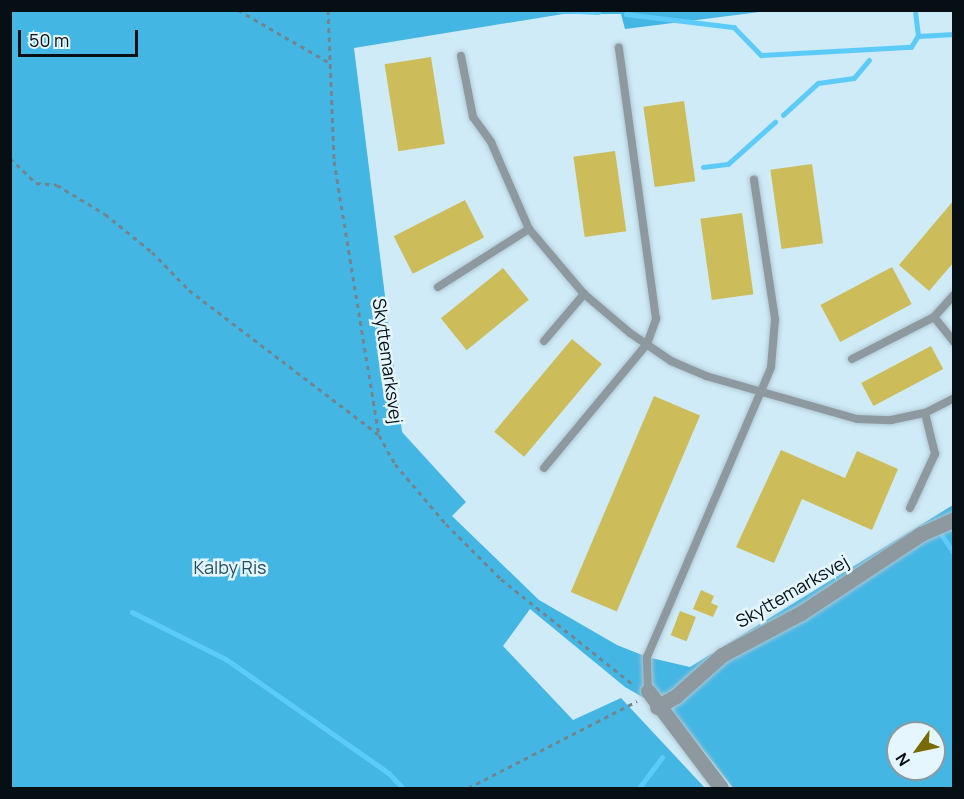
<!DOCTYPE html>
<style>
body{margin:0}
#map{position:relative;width:964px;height:799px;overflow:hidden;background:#cfebf8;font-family:Manrope,sans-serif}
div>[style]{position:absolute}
.forest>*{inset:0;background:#44b6e4}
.stream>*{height:4.5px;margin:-2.25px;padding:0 2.25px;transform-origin:2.25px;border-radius:2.25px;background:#5dcbfa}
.building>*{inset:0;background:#ccbc5a;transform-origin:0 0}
.path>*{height:3px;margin-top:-1.5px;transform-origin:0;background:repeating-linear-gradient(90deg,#72858e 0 4.5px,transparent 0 9px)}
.roads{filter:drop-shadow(0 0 2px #afc8d3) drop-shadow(0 0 2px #afc8d3)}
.service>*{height:8px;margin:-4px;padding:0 4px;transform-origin:4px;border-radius:4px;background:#8e999f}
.minor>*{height:15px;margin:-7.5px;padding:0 7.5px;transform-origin:7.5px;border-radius:7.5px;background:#8e999f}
span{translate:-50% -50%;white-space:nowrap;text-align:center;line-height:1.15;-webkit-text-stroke:5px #e5f6fe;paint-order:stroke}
.street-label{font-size:18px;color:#060f13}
.park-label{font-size:18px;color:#204e62}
.frame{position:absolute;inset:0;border:12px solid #060f13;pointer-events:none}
.north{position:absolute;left:886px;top:721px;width:60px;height:60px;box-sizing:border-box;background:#e5f6fe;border:2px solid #8c9aa0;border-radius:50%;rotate:237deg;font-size:16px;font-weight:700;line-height:24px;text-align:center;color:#060f13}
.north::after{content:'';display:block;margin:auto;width:21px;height:27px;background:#796b04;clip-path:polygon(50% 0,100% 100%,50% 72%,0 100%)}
.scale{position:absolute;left:18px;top:30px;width:120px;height:27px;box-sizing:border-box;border:3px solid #060f13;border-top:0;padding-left:8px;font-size:18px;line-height:21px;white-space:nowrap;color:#060f13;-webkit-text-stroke:4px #e5f6fe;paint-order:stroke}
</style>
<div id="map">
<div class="forest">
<div style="clip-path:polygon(evenodd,10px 11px,768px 11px,625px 29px,621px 14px,563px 14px,354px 48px,402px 432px,466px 502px,452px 516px,539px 600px,617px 645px,647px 657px,690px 667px,953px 505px,953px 788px,733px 788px,677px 717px,625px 687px,530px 609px,503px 646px,573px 720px,621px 698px,705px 788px,11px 788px,10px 11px,898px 733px,934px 733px,934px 769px,898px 769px,898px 733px)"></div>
</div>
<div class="stream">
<div style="left:558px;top:10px;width:40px;rotate:2.9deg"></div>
<div style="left:626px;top:14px;width:109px;rotate:6.9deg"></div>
<div style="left:734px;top:27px;width:39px;rotate:46deg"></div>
<div style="left:761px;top:55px;width:150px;rotate:-3.1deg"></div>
<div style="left:911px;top:47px;width:13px;rotate:-58deg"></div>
<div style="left:918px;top:36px;width:26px;rotate:-97deg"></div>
<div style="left:918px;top:36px;width:36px;rotate:-3deg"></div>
<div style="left:783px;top:115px;width:47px;rotate:-42.4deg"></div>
<div style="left:818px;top:83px;width:36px;rotate:-8deg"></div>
<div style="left:854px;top:78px;width:23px;rotate:-50deg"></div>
<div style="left:703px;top:167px;width:25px;rotate:-7deg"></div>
<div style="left:728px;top:164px;width:63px;rotate:-41.8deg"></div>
<div style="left:942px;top:535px;width:22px;rotate:56deg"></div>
<div style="left:132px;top:612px;width:105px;rotate:26.6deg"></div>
<div style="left:226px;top:659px;width:199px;rotate:35deg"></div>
<div style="left:389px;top:773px;width:21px;rotate:47deg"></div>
<div style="left:639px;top:788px;width:38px;rotate:-53deg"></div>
</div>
<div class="building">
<div style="left:431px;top:57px;width:88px;height:47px;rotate:81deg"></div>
<div style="left:684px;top:101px;width:81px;height:41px;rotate:82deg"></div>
<div style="left:615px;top:151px;width:81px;height:42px;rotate:82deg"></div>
<div style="left:812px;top:164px;width:80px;height:42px;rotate:82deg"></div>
<div style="left:465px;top:200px;width:42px;height:80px;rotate:63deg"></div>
<div style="clip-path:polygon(954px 200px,954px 262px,929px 291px,899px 265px)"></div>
<div style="left:742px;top:213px;width:82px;height:42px;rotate:82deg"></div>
<div style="left:892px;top:267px;width:42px;height:81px;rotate:62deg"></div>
<div style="left:503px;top:268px;width:41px;height:80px;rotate:51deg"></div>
<div style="left:572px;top:339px;width:39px;height:121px;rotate:40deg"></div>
<div style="left:931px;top:346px;width:26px;height:79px;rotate:62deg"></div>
<div style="left:654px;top:396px;width:50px;height:213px;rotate:23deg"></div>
<div style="clip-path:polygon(781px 450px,845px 478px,857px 451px,898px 469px,872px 530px,802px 499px,774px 563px,736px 547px)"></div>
<div style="clip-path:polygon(701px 590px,714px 596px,711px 603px,718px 606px,713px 617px,693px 609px)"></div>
<div style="left:680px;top:611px;width:17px;height:26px;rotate:21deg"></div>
</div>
<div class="path">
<div style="left:238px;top:10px;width:108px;rotate:29.9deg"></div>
<div style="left:328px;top:10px;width:151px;rotate:87.7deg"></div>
<div style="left:334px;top:161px;width:278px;rotate:80.7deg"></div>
<div style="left:379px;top:435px;width:33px;rotate:61deg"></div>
<div style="left:395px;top:464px;width:79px;rotate:49.6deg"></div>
<div style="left:446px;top:524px;width:78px;rotate:45deg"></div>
<div style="left:501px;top:579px;width:170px;rotate:38.6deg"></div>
<div style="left:10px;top:158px;width:36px;rotate:44deg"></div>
<div style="left:36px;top:183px;width:21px;rotate:5deg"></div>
<div style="left:57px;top:185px;width:56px;rotate:31.1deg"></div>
<div style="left:105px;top:214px;width:60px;rotate:39deg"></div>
<div style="left:152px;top:252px;width:53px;rotate:45.8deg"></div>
<div style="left:189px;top:290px;width:238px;rotate:37.3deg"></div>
<div style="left:468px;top:788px;width:190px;rotate:-27.2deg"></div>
</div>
<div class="roads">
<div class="service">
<div style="left:461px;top:56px;width:62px;rotate:78.9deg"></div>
<div style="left:473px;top:117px;width:31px;rotate:54deg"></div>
<div style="left:491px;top:142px;width:95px;rotate:66.4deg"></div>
<div style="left:529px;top:229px;width:85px;rotate:49.8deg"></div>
<div style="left:584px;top:294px;width:60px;rotate:40.3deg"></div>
<div style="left:630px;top:333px;width:50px;rotate:34.3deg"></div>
<div style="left:671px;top:361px;width:38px;rotate:23deg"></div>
<div style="left:706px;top:376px;width:157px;rotate:15.9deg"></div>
<div style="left:857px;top:419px;width:34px;rotate:2deg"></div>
<div style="left:891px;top:420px;width:35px;rotate:-12deg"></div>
<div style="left:925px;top:413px;width:33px;rotate:-27deg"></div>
<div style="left:438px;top:287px;width:108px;rotate:-32.5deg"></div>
<div style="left:934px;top:317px;width:32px;rotate:51deg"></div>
<div style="left:544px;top:341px;width:62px;rotate:-49.6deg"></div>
<div style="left:852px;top:359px;width:92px;rotate:-27.1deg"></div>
<div style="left:934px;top:317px;width:30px;rotate:-48deg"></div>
<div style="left:544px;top:468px;width:161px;rotate:-50.3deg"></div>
<div style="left:647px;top:344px;width:27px;rotate:-70deg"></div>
<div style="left:656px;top:319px;width:274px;rotate:-97.8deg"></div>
<div style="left:910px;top:508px;width:60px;rotate:-65.2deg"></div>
<div style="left:935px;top:454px;width:42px;rotate:-103.7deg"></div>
<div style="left:648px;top:691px;width:34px;rotate:-92deg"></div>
<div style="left:647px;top:657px;width:315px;rotate:-66.8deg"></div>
<div style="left:771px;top:367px;width:48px;rotate:-85.2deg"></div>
<div style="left:775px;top:319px;width:141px;rotate:-98.6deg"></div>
</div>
<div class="minor">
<div style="left:648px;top:691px;width:121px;rotate:53deg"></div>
<div style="left:657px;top:707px;width:22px;rotate:-30deg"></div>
<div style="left:676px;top:696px;width:62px;rotate:-41.7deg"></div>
<div style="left:722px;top:655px;width:89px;rotate:-28deg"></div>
<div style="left:801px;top:613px;width:144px;rotate:-33.4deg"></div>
<div style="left:921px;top:534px;width:36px;rotate:-24deg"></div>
</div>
</div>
<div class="street-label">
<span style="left:388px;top:361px;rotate:82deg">Skyttemarksvej</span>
<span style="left:792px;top:591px;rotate:-30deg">Skyttemarksvej</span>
</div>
<div class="park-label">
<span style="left:230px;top:567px">Kalby Ris</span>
</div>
<div class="frame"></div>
<div class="north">N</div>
<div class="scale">50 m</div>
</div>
